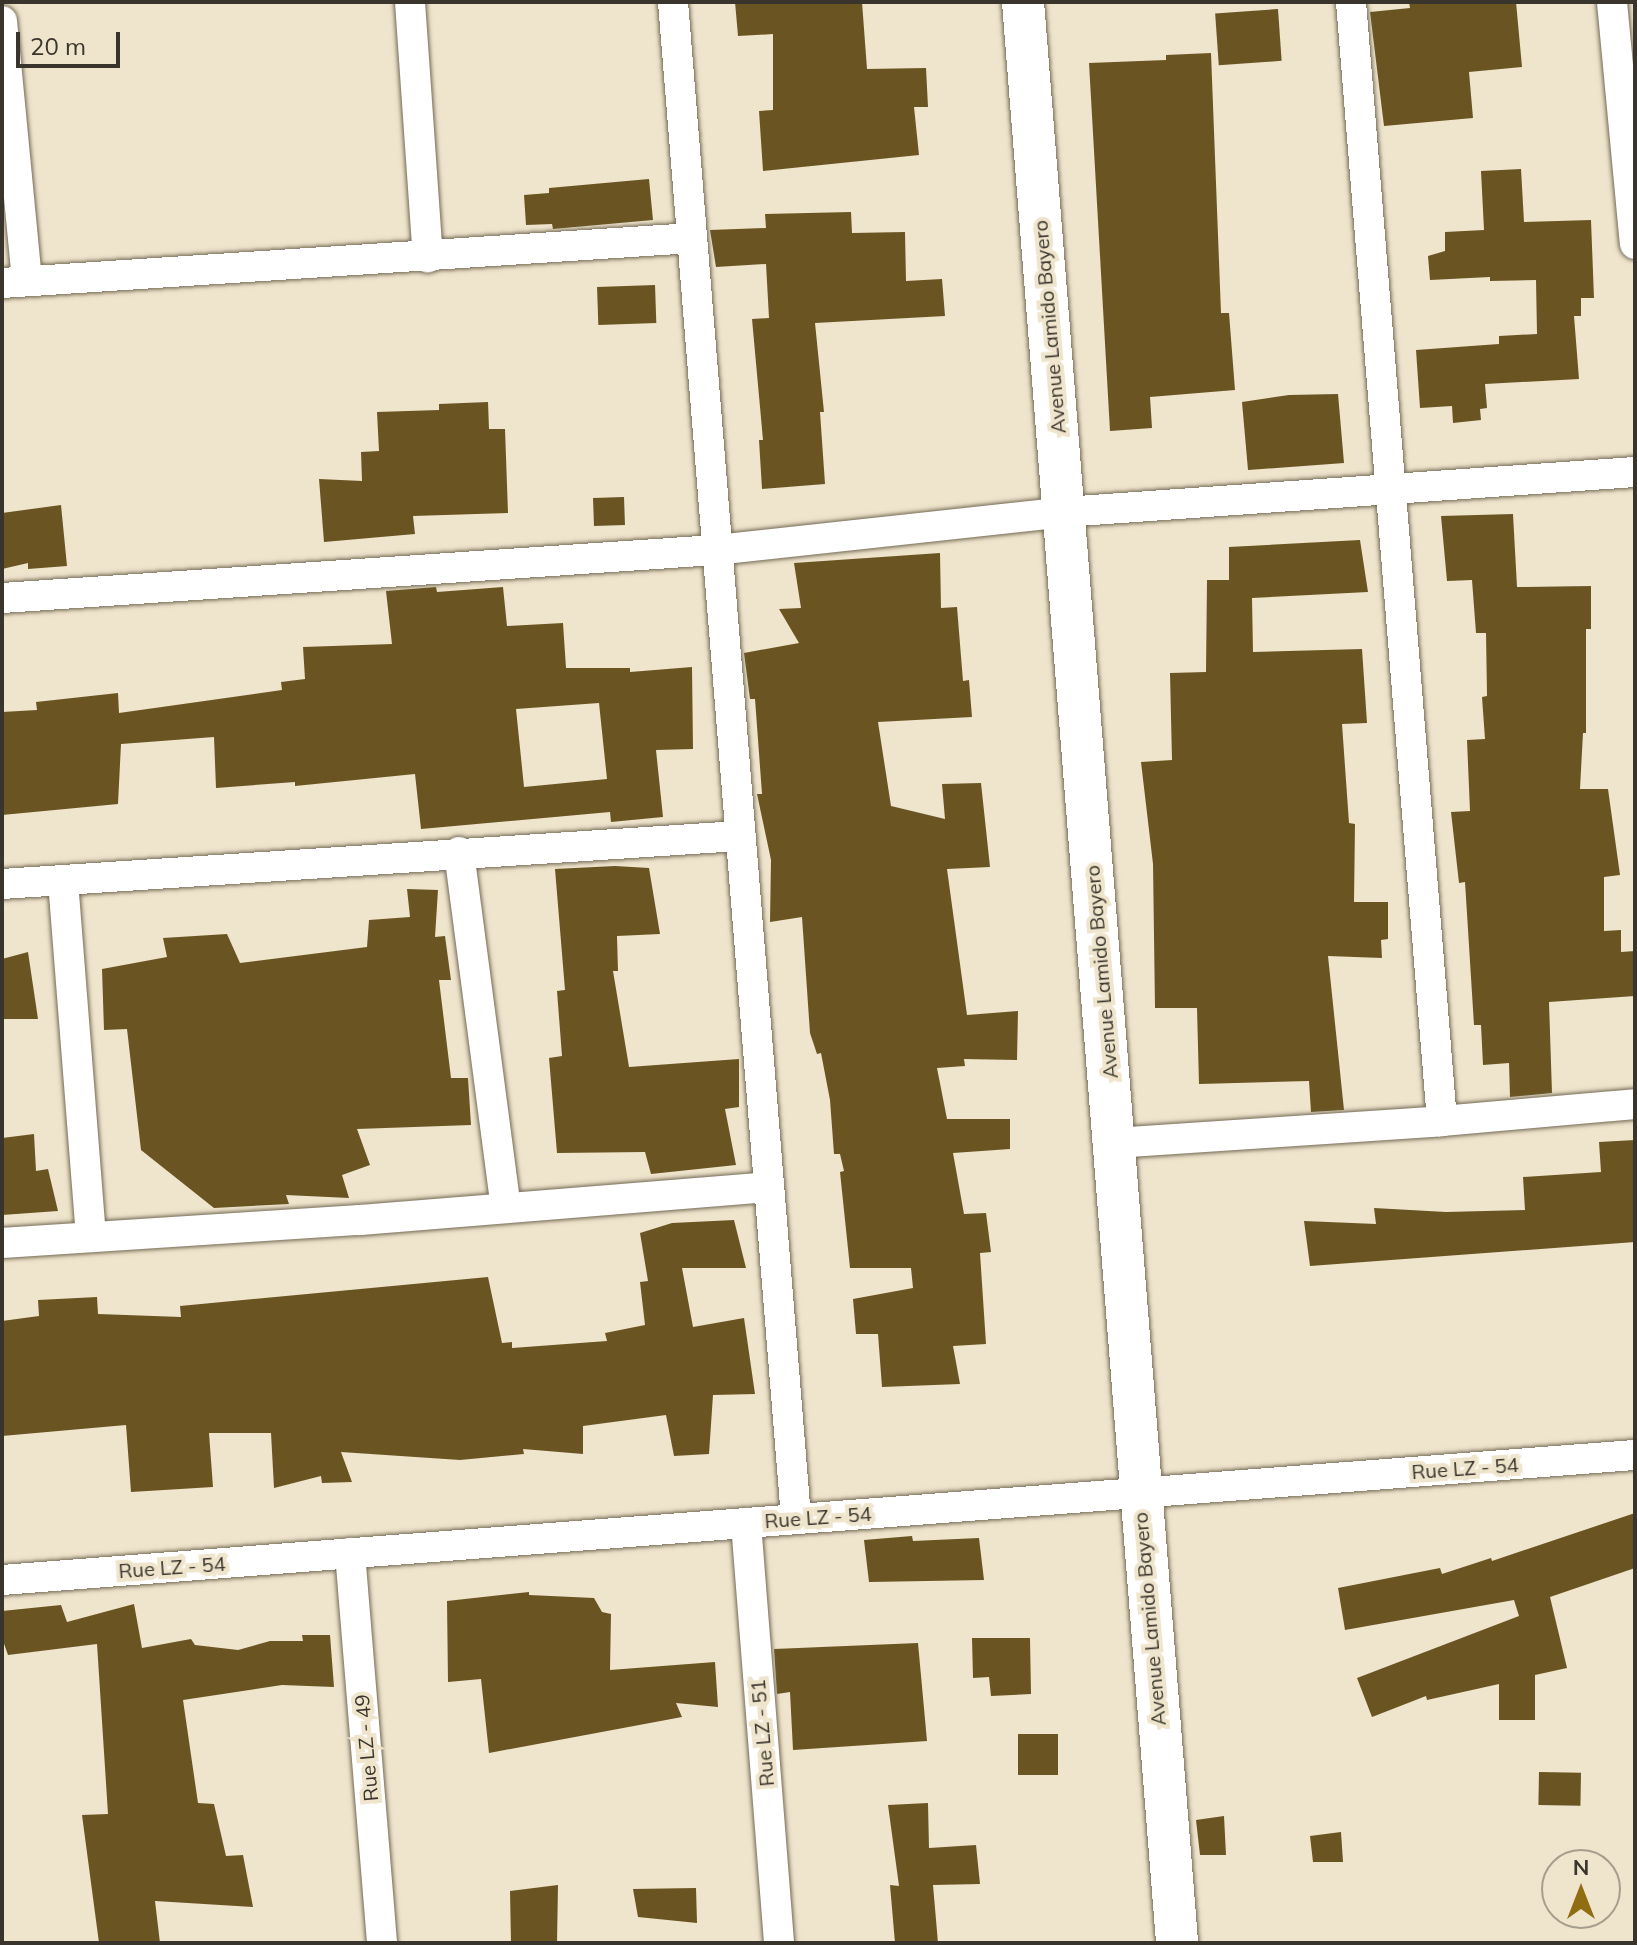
<!DOCTYPE html>
<style>
body{margin:0}
#map{position:relative;width:1637px;height:1945px;overflow:hidden;background:#efe4cc;font-family:Mulish,sans-serif}
div>[style]{position:absolute}
.building>*{inset:0;background:#6a5522;transform-origin:0 0}
.roads{filter:drop-shadow(0 0 2px #746a55) drop-shadow(0 0 2px #746a55)}
.street>*{height:30px;margin:-15px;padding:0 15px;transform-origin:15px;border-radius:15px;background:#fff}
.secondary>*{height:42px;margin:-21px;padding:0 21px;transform-origin:21px;border-radius:21px;background:#fff}
span{translate:-50% -50%;white-space:nowrap;text-align:center;line-height:1.15;-webkit-text-stroke:8px #efe4cc;paint-order:stroke}
.street-label{font-size:20px;color:#39352c}
.frame{position:absolute;inset:0;border:4px solid #39352c;pointer-events:none}
.north{position:absolute;left:1541px;top:1849px;width:80px;height:80px;box-sizing:border-box;background:#efe4cc;border:2px solid #a69e8c;border-radius:50%;rotate:0deg;font-size:22px;font-weight:700;line-height:32px;text-align:center;color:#39352c}
.north::after{content:'';display:block;margin:auto;width:28px;height:36px;background:#8f6d11;clip-path:polygon(50% 0,100% 100%,50% 72%,0 100%)}
.scale{position:absolute;left:16px;top:32px;width:104px;height:36px;box-sizing:border-box;border:4px solid #39352c;border-top:0;padding-left:10px;font-size:24px;line-height:28px;white-space:nowrap;color:#39352c;-webkit-text-stroke:6px #efe4cc;paint-order:stroke}
</style>
<div id="map">
<div class="building">
<div style="clip-path:polygon(735px 2px,862px 2px,867px 69px,926px 68px,928px 107px,914px 107px,919px 155px,763px 171px,759px 111px,773px 110px,773px 34px,738px 36px)"></div>
<div style="clip-path:polygon(1409px 2px,1516px 2px,1522px 67px,1469px 72px,1473px 118px,1384px 126px,1370px 12px,1410px 8px)"></div>
<div style="left:1278px;top:9px;width:52px;height:63px;rotate:86deg"></div>
<div style="clip-path:polygon(1211px 53px,1221px 313px,1229px 313px,1235px 390px,1150px 397px,1152px 428px,1110px 431px,1089px 63px,1166px 60px,1166px 55px)"></div>
<div style="clip-path:polygon(1521px 169px,1524px 222px,1591px 220px,1594px 298px,1581px 298px,1581px 316px,1574px 316px,1579px 379px,1485px 384px,1487px 408px,1480px 409px,1481px 420px,1453px 423px,1452px 406px,1420px 408px,1416px 350px,1499px 344px,1499px 336px,1537px 334px,1536px 280px,1490px 281px,1490px 277px,1430px 280px,1428px 256px,1445px 251px,1445px 232px,1484px 230px,1481px 171px)"></div>
<div style="clip-path:polygon(649px 179px,653px 220px,553px 229px,552px 224px,526px 225px,524px 195px,549px 193px,549px 188px)"></div>
<div style="clip-path:polygon(851px 212px,852px 233px,905px 232px,906px 281px,942px 279px,945px 316px,815px 323px,824px 412px,820px 412px,825px 484px,762px 489px,759px 440px,763px 440px,752px 319px,769px 318px,766px 264px,716px 267px,710px 230px,766px 228px,765px 214px)"></div>
<div style="left:655px;top:285px;width:38px;height:58px;rotate:88deg"></div>
<div style="clip-path:polygon(1338px 394px,1344px 463px,1248px 470px,1242px 402px,1289px 395px)"></div>
<div style="clip-path:polygon(488px 402px,489px 429px,505px 429px,508px 513px,413px 516px,415px 534px,324px 542px,319px 479px,362px 481px,361px 452px,379px 451px,377px 412px,439px 410px,439px 404px)"></div>
<div style="left:624px;top:497px;width:28px;height:31px;rotate:88deg"></div>
<div style="clip-path:polygon(61px 505px,67px 566px,28px 569px,28px 563px,2px 569px,2px 513px)"></div>
<div style="clip-path:polygon(1513px 514px,1517px 587px,1591px 586px,1591px 629px,1586px 629px,1586px 733px,1583px 733px,1580px 789px,1608px 789px,1620px 875px,1604px 877px,1604px 931px,1621px 930px,1621px 952px,1635px 951px,1635px 996px,1549px 1002px,1552px 1093px,1510px 1097px,1509px 1063px,1483px 1065px,1481px 1025px,1474px 1025px,1465px 882px,1459px 883px,1451px 812px,1470px 811px,1467px 740px,1485px 739px,1482px 697px,1487px 696px,1486px 633px,1476px 633px,1472px 580px,1447px 581px,1441px 516px)"></div>
<div style="clip-path:polygon(1360px 540px,1368px 592px,1252px 598px,1253px 652px,1362px 649px,1367px 723px,1342px 724px,1349px 823px,1355px 824px,1354px 902px,1388px 902px,1388px 939px,1381px 940px,1382px 958px,1328px 956px,1344px 1110px,1311px 1112px,1309px 1081px,1199px 1084px,1197px 1008px,1155px 1008px,1153px 864px,1141px 762px,1172px 760px,1170px 673px,1206px 672px,1207px 580px,1229px 580px,1229px 547px)"></div>
<div style="clip-path:polygon(940px 553px,941px 608px,957px 607px,963px 681px,969px 680px,972px 717px,878px 722px,891px 806px,945px 819px,942px 784px,981px 783px,990px 867px,947px 869px,967px 1015px,1018px 1011px,1017px 1060px,964px 1059px,965px 1066px,937px 1068px,947px 1119px,1010px 1119px,1010px 1149px,953px 1153px,964px 1214px,986px 1213px,991px 1252px,980px 1253px,986px 1344px,953px 1346px,960px 1384px,882px 1387px,878px 1334px,856px 1334px,853px 1299px,913px 1288px,911px 1268px,850px 1268px,840px 1172px,844px 1171px,840px 1154px,834px 1154px,830px 1100px,821px 1053px,817px 1054px,810px 1033px,802px 917px,770px 922px,771px 860px,757px 794px,762px 794px,755px 699px,750px 699px,744px 653px,799px 643px,779px 609px,801px 608px,794px 563px)"></div>
<div style="clip-path:polygon(evenodd,436px 587px,437px 592px,503px 587px,507px 626px,563px 623px,566px 668px,630px 668px,630px 672px,692px 667px,693px 749px,656px 750px,663px 817px,611px 822px,610px 812px,421px 829px,415px 774px,295px 786px,295px 782px,216px 788px,214px 737px,121px 744px,118px 804px,2px 815px,2px 712px,37px 710px,36px 702px,118px 693px,119px 713px,282px 690px,281px 682px,305px 679px,303px 647px,392px 644px,386px 591px,436px 587px,599px 703px,607px 779px,524px 787px,516px 709px,599px 703px)"></div>
<div style="clip-path:polygon(615px 866px,649px 868px,660px 934px,617px 936px,618px 971px,613px 971px,629px 1067px,739px 1059px,739px 1107px,725px 1109px,736px 1165px,651px 1174px,645px 1152px,557px 1153px,549px 1058px,562px 1056px,557px 991px,565px 990px,555px 869px)"></div>
<div style="clip-path:polygon(407px 889px,438px 890px,435px 937px,445px 936px,451px 980px,439px 980px,451px 1078px,468px 1078px,471px 1125px,357px 1129px,370px 1165px,342px 1175px,349px 1198px,286px 1195px,289px 1204px,214px 1208px,141px 1150px,127px 1029px,104px 1030px,102px 969px,167px 957px,163px 938px,227px 934px,240px 963px,367px 947px,369px 920px,410px 917px)"></div>
<div style="clip-path:polygon(28px 952px,38px 1019px,2px 1019px,2px 959px)"></div>
<div style="clip-path:polygon(34px 1134px,36px 1171px,48px 1169px,58px 1211px,2px 1215px,2px 1138px)"></div>
<div style="clip-path:polygon(1635px 1140px,1635px 1242px,1310px 1266px,1304px 1221px,1376px 1224px,1374px 1208px,1446px 1212px,1525px 1210px,1523px 1177px,1601px 1172px,1599px 1142px)"></div>
<div style="clip-path:polygon(734px 1220px,746px 1268px,682px 1268px,693px 1327px,744px 1318px,755px 1394px,713px 1395px,709px 1454px,674px 1456px,666px 1415px,583px 1426px,583px 1454px,523px 1449px,524px 1454px,460px 1460px,341px 1452px,352px 1482px,322px 1483px,321px 1476px,274px 1488px,271px 1433px,209px 1433px,213px 1487px,131px 1492px,126px 1425px,2px 1436px,2px 1321px,39px 1316px,38px 1300px,97px 1297px,98px 1314px,181px 1317px,180px 1306px,488px 1277px,502px 1343px,512px 1342px,512px 1348px,607px 1341px,605px 1333px,645px 1325px,640px 1282px,648px 1281px,640px 1233px,672px 1223px)"></div>
<div style="clip-path:polygon(1635px 1513px,1635px 1568px,1550px 1597px,1567px 1668px,1535px 1675px,1535px 1720px,1499px 1720px,1499px 1684px,1427px 1700px,1426px 1696px,1372px 1717px,1357px 1678px,1519px 1616px,1514px 1600px,1345px 1630px,1338px 1588px,1440px 1568px,1442px 1574px,1491px 1558px,1492px 1561px)"></div>
<div style="clip-path:polygon(912px 1536px,913px 1541px,979px 1538px,984px 1580px,869px 1582px,864px 1540px)"></div>
<div style="clip-path:polygon(529px 1592px,529px 1595px,594px 1598px,602px 1612px,611px 1614px,610px 1670px,715px 1662px,718px 1707px,676px 1703px,682px 1717px,489px 1753px,481px 1679px,448px 1682px,447px 1601px)"></div>
<div style="clip-path:polygon(134px 1604px,142px 1648px,191px 1639px,195px 1645px,238px 1650px,270px 1641px,303px 1641px,302px 1635px,330px 1635px,334px 1687px,282px 1685px,183px 1700px,198px 1803px,214px 1804px,226px 1856px,243px 1855px,253px 1907px,155px 1901px,160px 1943px,99px 1943px,82px 1815px,108px 1814px,97px 1644px,8px 1655px,2px 1638px,2px 1611px,61px 1605px,67px 1622px)"></div>
<div style="clip-path:polygon(972px 1638px,1030px 1638px,1031px 1694px,991px 1696px,989px 1677px,973px 1678px)"></div>
<div style="clip-path:polygon(918px 1643px,927px 1741px,793px 1750px,790px 1692px,777px 1694px,774px 1649px)"></div>
<div style="left:1018px;top:1734px;width:40px;height:41px"></div>
<div style="left:1539px;top:1772px;width:42px;height:33px;rotate:1deg"></div>
<div style="clip-path:polygon(928px 1803px,929px 1848px,976px 1845px,980px 1884px,933px 1885px,938px 1943px,895px 1943px,890px 1885px,899px 1886px,888px 1805px)"></div>
<div style="clip-path:polygon(1224px 1816px,1226px 1855px,1200px 1855px,1196px 1820px)"></div>
<div style="clip-path:polygon(1341px 1832px,1343px 1862px,1313px 1862px,1310px 1836px)"></div>
<div style="clip-path:polygon(558px 1885px,557px 1943px,511px 1943px,510px 1891px)"></div>
<div style="clip-path:polygon(696px 1888px,697px 1923px,638px 1917px,633px 1889px)"></div>
</div>
<div class="roads">
<div class="street">
<div style="left:410px;top:2px;width:256px;rotate:86deg"></div>
<div style="left:673px;top:2px;width:1522px;rotate:85.36deg"></div>
<div style="left:1351px;top:2px;width:1123px;rotate:85.35deg"></div>
<div style="left:1612px;top:2px;width:243px;rotate:84.6deg"></div>
<div style="left:2px;top:21px;width:260px;rotate:84.5deg"></div>
<div style="left:2px;top:283px;width:691px;rotate:-3.73deg"></div>
<div style="left:2px;top:598px;width:716px;rotate:-3.85deg"></div>
<div style="left:716px;top:550px;width:350px;rotate:-6.2deg"></div>
<div style="left:1064px;top:512px;width:572px;rotate:-4.01deg"></div>
<div style="left:459px;top:852px;width:358px;rotate:82.5deg"></div>
<div style="left:63px;top:881px;width:355px;rotate:85.5deg"></div>
<div style="left:2px;top:884px;width:739px;rotate:-3.73deg"></div>
<div style="left:1114px;top:1143px;width:329px;rotate:-3.8deg"></div>
<div style="left:1442px;top:1121px;width:194px;rotate:-5deg"></div>
<div style="left:2px;top:1243px;width:359px;rotate:-3.7deg"></div>
<div style="left:360px;top:1220px;width:407px;rotate:-4.6deg"></div>
<div style="left:746px;top:1523px;width:421px;rotate:85.5deg"></div>
<div style="left:350px;top:1553px;width:391px;rotate:85.3deg"></div>
<div style="left:2px;top:1580px;width:1638px;rotate:-4.38deg"></div>
</div>
<div class="secondary">
<div style="left:1023px;top:2px;width:1947px;rotate:85.46deg"></div>
</div>
</div>
<div class="street-label">
<span style="left:1049px;top:327px;rotate:-95deg">Avenue Lamido Bayero</span>
<span style="left:1101px;top:972px;rotate:-95deg">Avenue Lamido Bayero</span>
<span style="left:1465px;top:1468px;rotate:-4deg">Rue LZ - 54</span>
<span style="left:818px;top:1517px;rotate:-4deg">Rue LZ - 54</span>
<span style="left:172px;top:1567px;rotate:-4deg">Rue LZ - 54</span>
<span style="left:1149px;top:1619px;rotate:-95deg">Avenue Lamido Bayero</span>
<span style="left:762px;top:1733px;rotate:-95deg">Rue LZ - 51</span>
<span style="left:366px;top:1748px;rotate:-95deg">Rue LZ - 49</span>
</div>
<div class="frame"></div>
<div class="north">N</div>
<div class="scale">20 m</div>
</div>
